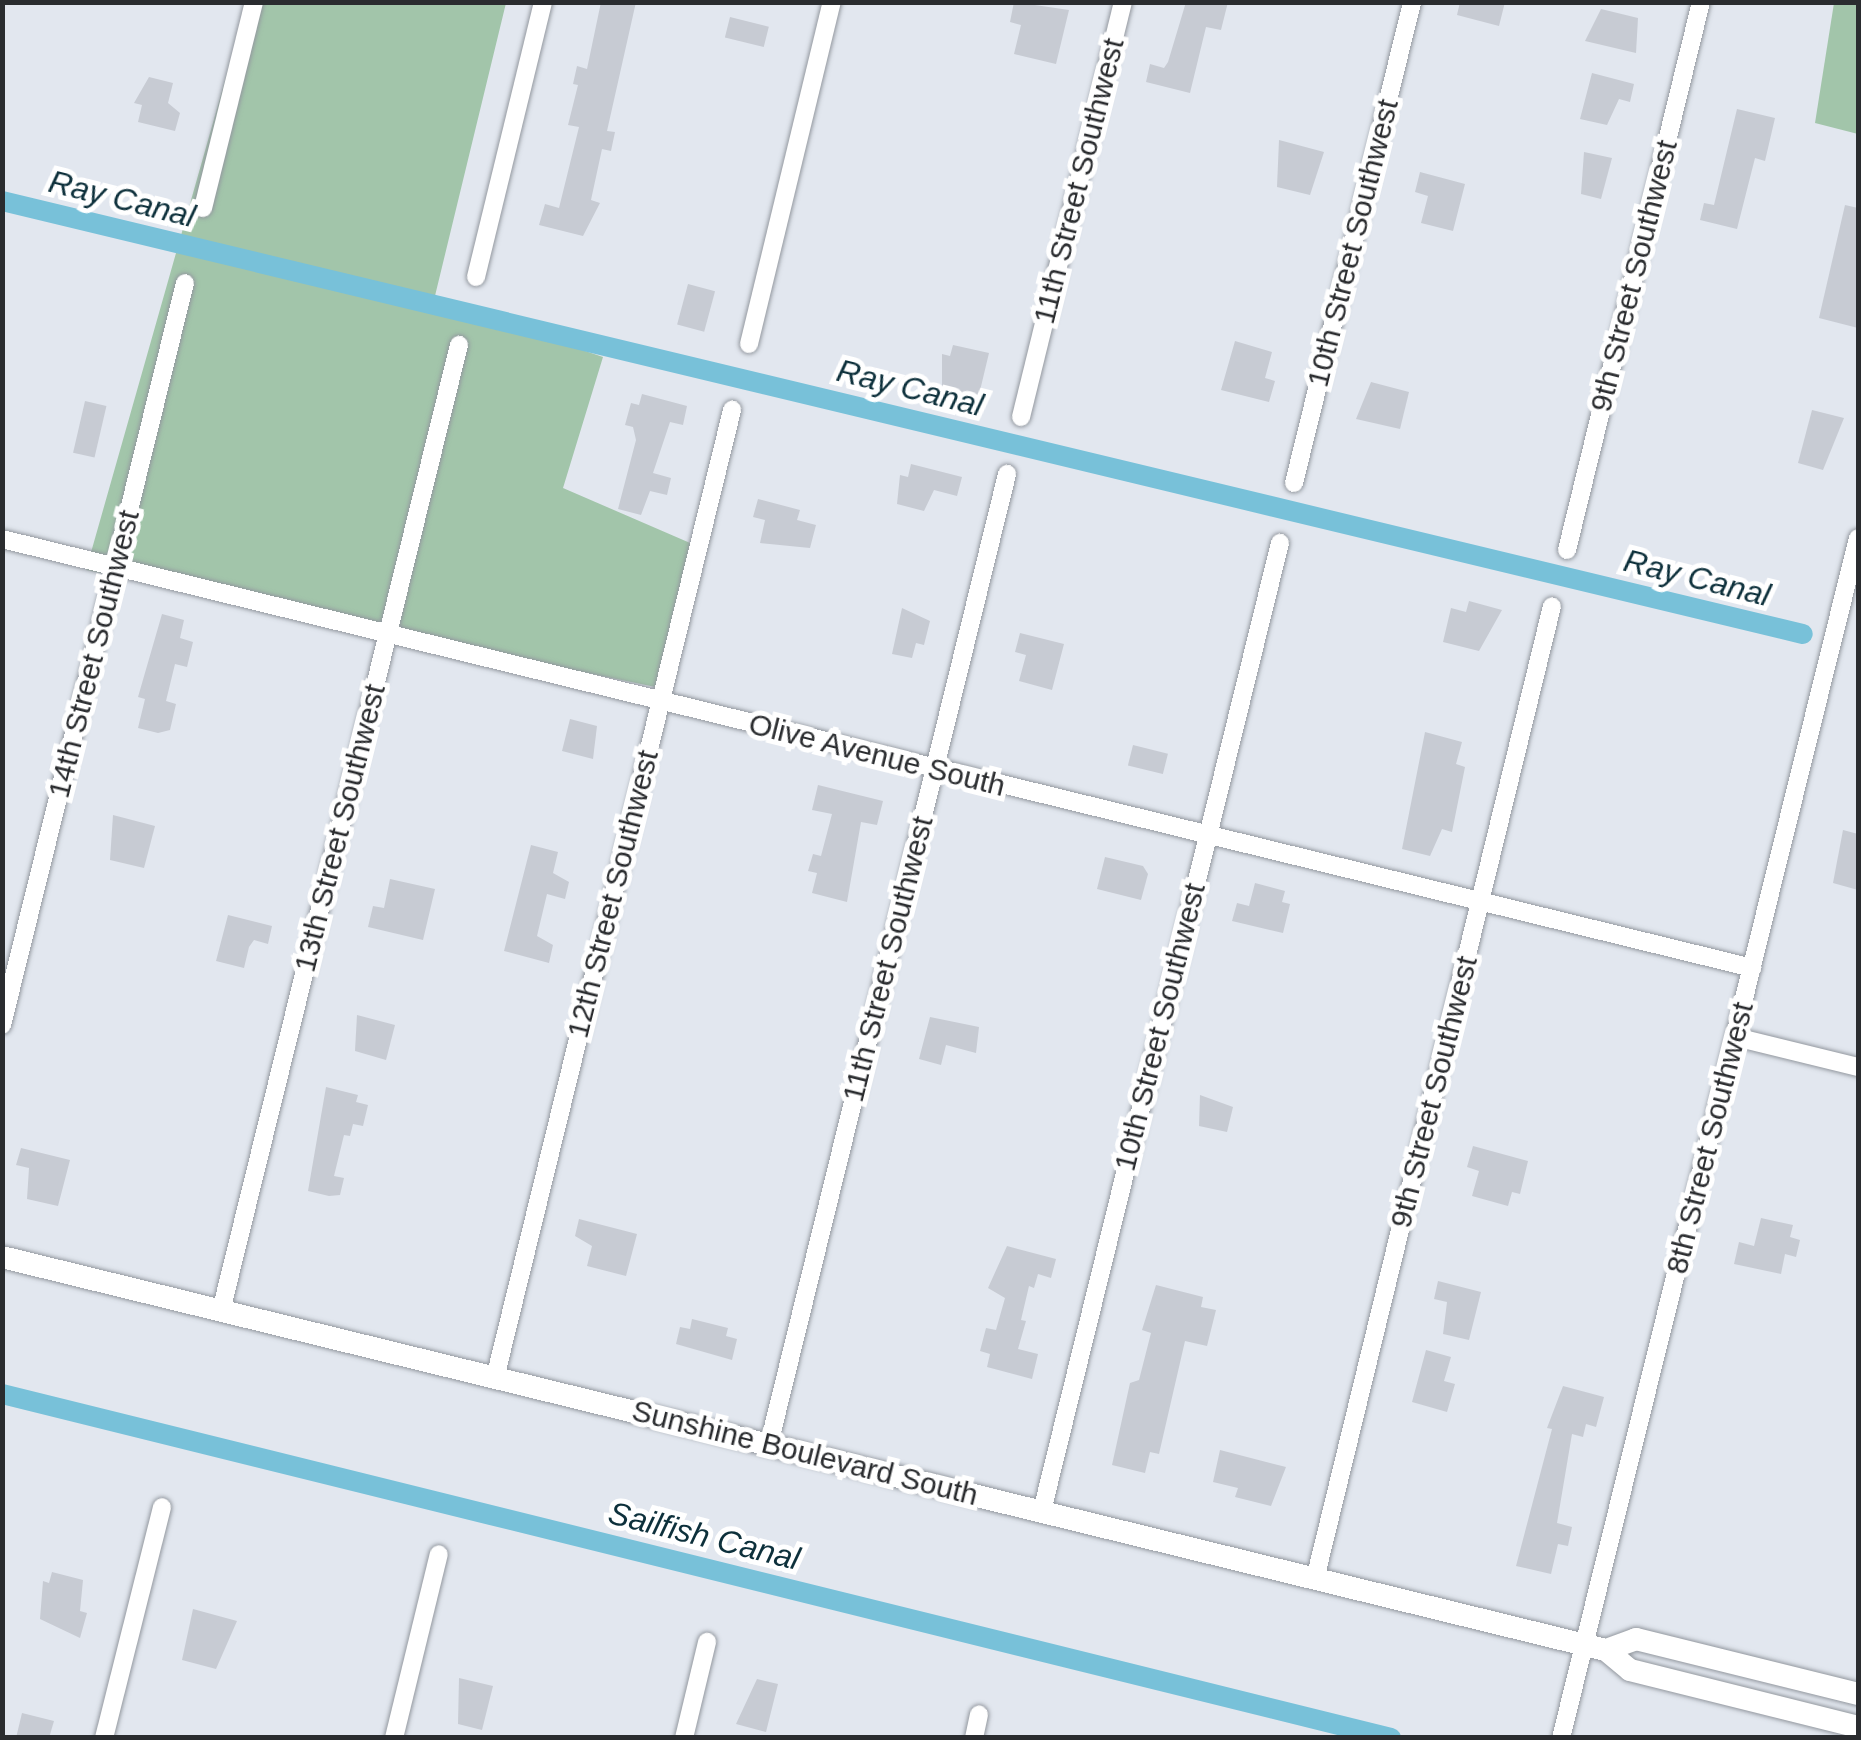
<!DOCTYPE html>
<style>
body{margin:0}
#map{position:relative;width:1861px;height:1740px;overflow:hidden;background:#e2e7ef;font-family:Helvetica,sans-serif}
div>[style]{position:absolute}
.green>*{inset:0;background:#a2c5aa}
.canal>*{height:20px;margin:-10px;padding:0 10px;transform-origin:10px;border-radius:10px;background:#78c1d9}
.building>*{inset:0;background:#c7cbd3;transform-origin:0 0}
.roads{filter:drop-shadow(0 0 2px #93989f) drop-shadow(0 0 2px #93989f)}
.minor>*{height:18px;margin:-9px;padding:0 9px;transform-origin:9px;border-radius:9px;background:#fff}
.tertiary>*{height:22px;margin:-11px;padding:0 11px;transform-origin:11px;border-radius:11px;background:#fff}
span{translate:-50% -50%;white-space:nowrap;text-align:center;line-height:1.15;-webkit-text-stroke:10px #fff;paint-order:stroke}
.street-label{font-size:30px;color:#2a2c2f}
.water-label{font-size:32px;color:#0d303b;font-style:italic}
.frame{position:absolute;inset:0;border:5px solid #2a2c2f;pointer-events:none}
</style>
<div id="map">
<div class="green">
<div style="clip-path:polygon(247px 3px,506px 3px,434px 300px,603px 357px,563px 488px,704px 549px,670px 690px,86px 570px)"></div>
<div style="clip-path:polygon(1834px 3px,1858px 3px,1858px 134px,1815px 123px)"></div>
</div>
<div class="canal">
<div style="left:2px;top:201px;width:1852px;rotate:13.52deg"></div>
<div style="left:2px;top:1394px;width:1431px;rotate:13.91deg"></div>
</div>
<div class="building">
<div style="clip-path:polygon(601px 2px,636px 2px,607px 131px,615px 132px,611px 151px,602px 149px,591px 200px,600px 203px,583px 236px,539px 225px,545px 204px,559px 208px,579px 127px,568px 125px,578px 85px,573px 84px,577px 66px,587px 69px)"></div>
<div style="clip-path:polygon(1014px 2px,1069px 10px,1056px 64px,1014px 54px,1021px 25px,1010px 22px)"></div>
<div style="clip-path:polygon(1186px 2px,1228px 2px,1221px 30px,1206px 27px,1190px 93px,1146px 82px,1150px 64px,1164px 68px,1168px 62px)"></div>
<div style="clip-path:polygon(1460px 2px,1505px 2px,1499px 26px,1457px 15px)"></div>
<div style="clip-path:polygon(1601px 9px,1638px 18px,1636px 53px,1585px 41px)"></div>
<div style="left:730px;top:17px;width:40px;height:21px;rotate:14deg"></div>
<div style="clip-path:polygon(1592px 73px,1634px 84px,1630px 102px,1619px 99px,1607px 125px,1580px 119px)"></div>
<div style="clip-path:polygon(149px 77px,173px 83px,168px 103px,180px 113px,175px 131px,138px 122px,142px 105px,134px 103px)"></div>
<div style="clip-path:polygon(1737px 109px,1775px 118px,1765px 161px,1755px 158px,1737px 229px,1700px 220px,1704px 203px,1714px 205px)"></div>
<div style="clip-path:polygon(1279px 140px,1324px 152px,1310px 195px,1277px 187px)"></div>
<div style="clip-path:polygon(1584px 152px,1612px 158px,1601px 199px,1581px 194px)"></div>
<div style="clip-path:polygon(1420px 172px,1465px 184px,1453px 231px,1421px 223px,1428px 196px,1415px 192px)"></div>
<div style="clip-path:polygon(1845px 205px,1858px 208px,1858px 328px,1819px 318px)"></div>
<div style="left:688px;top:284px;width:28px;height:42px;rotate:15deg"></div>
<div style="clip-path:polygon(1235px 341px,1272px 352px,1265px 378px,1275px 381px,1269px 402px,1221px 390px)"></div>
<div style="clip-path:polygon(953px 345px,989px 353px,978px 399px,942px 390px,942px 354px,950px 356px)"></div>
<div style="clip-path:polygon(1371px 382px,1409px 392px,1400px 429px,1356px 419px)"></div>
<div style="clip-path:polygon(642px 394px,687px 406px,683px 425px,670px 422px,653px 473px,671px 478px,667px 495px,650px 491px,641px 515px,618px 509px,636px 440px,633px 427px,625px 425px,631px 403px,639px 405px)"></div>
<div style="left:85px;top:401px;width:22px;height:53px;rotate:13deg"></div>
<div style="clip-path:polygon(1812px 410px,1844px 418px,1823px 470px,1798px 463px)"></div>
<div style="clip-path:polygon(911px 464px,962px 477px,957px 496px,934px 490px,924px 511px,897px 504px,900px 475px,908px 477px)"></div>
<div style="clip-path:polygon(758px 499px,800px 510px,797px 520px,816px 525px,810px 548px,760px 543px,765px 520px,753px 517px)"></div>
<div style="clip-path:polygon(1469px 601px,1502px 610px,1479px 651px,1443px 642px,1451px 608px,1466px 612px)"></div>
<div style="clip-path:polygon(902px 608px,930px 621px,924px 645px,916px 643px,912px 658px,892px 654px)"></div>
<div style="clip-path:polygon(162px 614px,184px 620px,180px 638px,193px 642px,187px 667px,175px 664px,166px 701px,176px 704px,170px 730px,158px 733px,138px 728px,145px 699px,138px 697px)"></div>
<div style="clip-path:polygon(1020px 633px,1064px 644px,1052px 690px,1019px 681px,1026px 655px,1015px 652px)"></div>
<div style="clip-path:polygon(570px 719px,597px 726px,593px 759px,562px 751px)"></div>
<div style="clip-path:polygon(1425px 732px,1462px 742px,1456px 764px,1465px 767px,1452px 832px,1442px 829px,1430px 856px,1402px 849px)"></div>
<div style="left:1133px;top:745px;width:36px;height:21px;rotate:14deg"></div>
<div style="clip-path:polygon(818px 785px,883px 801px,877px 825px,861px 822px,847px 902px,812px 893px,817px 873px,808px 871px,813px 854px,821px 856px,832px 814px,812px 810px)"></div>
<div style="clip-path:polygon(113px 815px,155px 826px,144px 868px,110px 860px)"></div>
<div style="clip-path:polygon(1843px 830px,1858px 834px,1858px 890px,1833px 883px)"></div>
<div style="clip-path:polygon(531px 845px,558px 852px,553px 873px,569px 882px,565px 899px,547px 894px,537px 936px,553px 945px,549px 963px,504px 951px)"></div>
<div style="clip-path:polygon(1105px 857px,1143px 866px,1148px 874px,1141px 900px,1097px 889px)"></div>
<div style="clip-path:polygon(390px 879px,435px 889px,423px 940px,368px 927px,373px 906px,384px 908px)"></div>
<div style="clip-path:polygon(1255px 883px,1285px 891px,1282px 902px,1290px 904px,1283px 933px,1232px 921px,1237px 903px,1249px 906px)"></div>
<div style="clip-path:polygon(228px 915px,272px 926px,268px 944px,254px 940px,249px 947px,244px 968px,216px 961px)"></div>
<div style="clip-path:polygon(357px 1015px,395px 1025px,386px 1060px,355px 1051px)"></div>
<div style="clip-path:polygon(930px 1017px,979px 1027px,976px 1053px,946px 1045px,941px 1065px,919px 1059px)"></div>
<div style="clip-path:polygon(326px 1087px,358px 1095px,356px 1102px,368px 1105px,363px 1126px,353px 1124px,350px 1136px,344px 1135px,334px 1176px,344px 1178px,340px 1195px,329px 1196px,308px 1191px)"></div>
<div style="clip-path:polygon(1200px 1095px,1233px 1107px,1227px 1132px,1199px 1126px)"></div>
<div style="clip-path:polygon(1473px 1146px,1528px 1161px,1520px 1194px,1512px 1192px,1508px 1206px,1472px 1196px,1479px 1171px,1467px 1167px)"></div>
<div style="clip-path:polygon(21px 1148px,70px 1160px,58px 1206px,27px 1199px,29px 1168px,16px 1165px)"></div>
<div style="clip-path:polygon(1761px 1218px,1793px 1225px,1790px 1237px,1800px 1240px,1796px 1257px,1785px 1254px,1781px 1274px,1734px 1264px,1739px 1242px,1754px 1246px)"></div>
<div style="clip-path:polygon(579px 1219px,637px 1234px,626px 1276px,587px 1266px,592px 1246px,575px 1236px)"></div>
<div style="clip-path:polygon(1007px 1246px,1056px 1259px,1051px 1278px,1038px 1274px,1034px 1288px,1029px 1286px,1021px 1320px,1026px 1321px,1018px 1349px,1038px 1354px,1032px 1379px,987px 1367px,990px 1354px,980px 1351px,986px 1328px,996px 1330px,1005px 1298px,988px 1288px)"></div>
<div style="clip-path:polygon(1438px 1281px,1481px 1292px,1469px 1340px,1443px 1334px,1447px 1302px,1434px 1299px)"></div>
<div style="clip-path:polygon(1156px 1285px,1203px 1297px,1201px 1307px,1216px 1310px,1207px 1346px,1185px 1341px,1159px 1454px,1150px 1452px,1145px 1473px,1112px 1465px,1130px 1383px,1139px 1380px,1151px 1333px,1142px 1330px)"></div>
<div style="clip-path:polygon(692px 1319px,728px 1328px,726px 1336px,737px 1339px,732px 1360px,676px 1344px,680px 1327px,690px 1329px)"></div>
<div style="clip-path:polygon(1426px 1350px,1451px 1357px,1444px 1381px,1455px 1384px,1447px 1412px,1412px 1402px)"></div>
<div style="clip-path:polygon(1563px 1386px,1604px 1397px,1596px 1427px,1586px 1424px,1583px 1437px,1572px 1434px,1557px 1523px,1572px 1527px,1568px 1546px,1558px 1544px,1551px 1574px,1516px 1566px,1552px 1429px,1547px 1428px)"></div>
<div style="clip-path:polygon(1220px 1450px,1286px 1467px,1271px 1506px,1235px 1497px,1238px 1488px,1213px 1482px)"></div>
<div style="clip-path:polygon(52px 1572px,83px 1580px,80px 1611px,87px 1613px,80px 1638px,40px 1619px,43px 1581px,49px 1583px)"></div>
<div style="clip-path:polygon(193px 1609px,237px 1621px,216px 1669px,182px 1660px)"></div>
<div style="clip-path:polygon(459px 1678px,493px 1686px,482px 1730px,458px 1724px)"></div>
<div style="clip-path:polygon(757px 1679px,778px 1684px,766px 1732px,736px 1724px)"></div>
<div style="clip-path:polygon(22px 1713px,54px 1721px,49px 1738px,16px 1738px)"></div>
</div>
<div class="roads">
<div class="minor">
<div style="left:203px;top:208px;width:212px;rotate:-76.1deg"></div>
<div style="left:476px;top:277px;width:283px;rotate:-76.3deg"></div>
<div style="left:749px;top:344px;width:352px;rotate:-76.4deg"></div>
<div style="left:1021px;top:417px;width:427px;rotate:-76.2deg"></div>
<div style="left:1294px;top:483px;width:495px;rotate:-76.2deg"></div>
<div style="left:2px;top:539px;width:1802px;rotate:13.77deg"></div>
<div style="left:1567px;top:550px;width:564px;rotate:-76.26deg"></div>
<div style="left:2px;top:1025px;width:764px;rotate:-76.15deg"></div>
<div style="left:1735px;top:1037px;width:127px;rotate:13.7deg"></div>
<div style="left:221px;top:1311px;width:995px;rotate:-76.16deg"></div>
<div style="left:495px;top:1378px;width:997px;rotate:-76.24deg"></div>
<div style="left:769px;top:1444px;width:999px;rotate:-76.21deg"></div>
<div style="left:1042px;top:1511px;width:997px;rotate:-76.19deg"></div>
<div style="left:1315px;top:1579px;width:1001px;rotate:-76.31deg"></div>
<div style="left:104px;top:1738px;width:238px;rotate:-75.9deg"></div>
<div style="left:394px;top:1738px;width:189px;rotate:-76.3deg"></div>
<div style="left:684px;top:1738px;width:99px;rotate:-76.5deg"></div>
<div style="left:974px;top:1738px;width:24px;rotate:-78deg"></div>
<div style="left:1561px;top:1738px;width:1236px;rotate:-76.1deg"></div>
</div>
<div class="tertiary">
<div style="left:2px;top:1257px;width:1651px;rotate:13.77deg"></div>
<div style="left:1606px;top:1650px;width:31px;rotate:40deg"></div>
<div style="left:1630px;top:1670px;width:235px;rotate:14deg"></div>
<div style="left:1606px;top:1650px;width:32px;rotate:-20deg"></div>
<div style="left:1636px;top:1639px;width:229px;rotate:13.9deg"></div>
</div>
</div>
<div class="street-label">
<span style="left:1079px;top:181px;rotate:-76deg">11th Street Southwest</span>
<span style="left:1353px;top:243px;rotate:-76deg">10th Street Southwest</span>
<span style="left:1634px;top:276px;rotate:-76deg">9th Street Southwest</span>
<span style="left:94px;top:654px;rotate:-76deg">14th Street Southwest</span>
<span style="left:877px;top:755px;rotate:14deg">Olive Avenue South</span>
<span style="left:340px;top:828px;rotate:-76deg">13th Street Southwest</span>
<span style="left:613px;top:894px;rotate:-76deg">12th Street Southwest</span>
<span style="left:888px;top:959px;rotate:-76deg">11th Street Southwest</span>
<span style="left:1160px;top:1027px;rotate:-76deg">10th Street Southwest</span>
<span style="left:1434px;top:1092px;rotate:-76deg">9th Street Southwest</span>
<span style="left:1710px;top:1138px;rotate:-76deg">8th Street Southwest</span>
<span style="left:805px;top:1453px;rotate:14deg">Sunshine Boulevard South</span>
</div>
<div class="water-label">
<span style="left:122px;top:199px;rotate:14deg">Ray Canal</span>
<span style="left:910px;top:388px;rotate:14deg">Ray Canal</span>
<span style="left:1697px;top:578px;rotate:14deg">Ray Canal</span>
<span style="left:704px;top:1536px;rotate:14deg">Sailfish Canal</span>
</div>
<div class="frame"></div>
</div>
